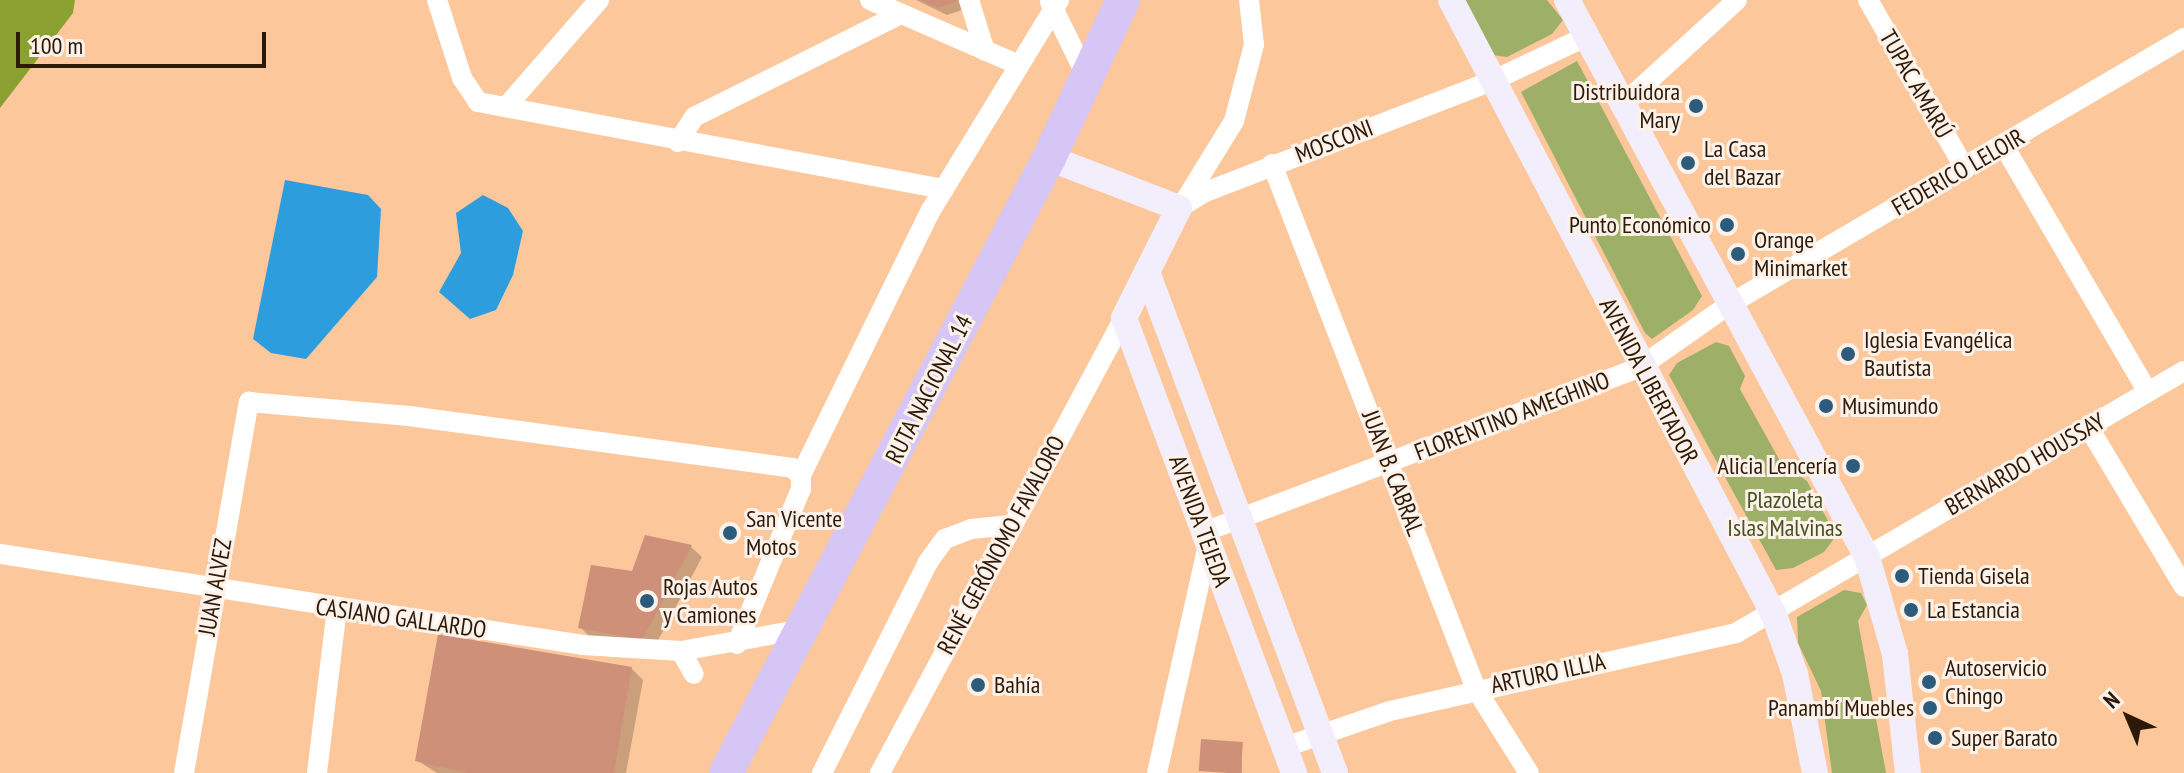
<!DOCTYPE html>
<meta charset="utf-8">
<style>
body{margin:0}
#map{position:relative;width:2184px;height:773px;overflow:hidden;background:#fdc79c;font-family:"PT Sans Narrow",sans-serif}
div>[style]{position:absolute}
.green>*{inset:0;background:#9eb067}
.forest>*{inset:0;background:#8aa132}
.water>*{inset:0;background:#2d9dde}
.shadow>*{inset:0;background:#0003}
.building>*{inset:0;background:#cf907a;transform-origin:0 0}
.street>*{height:20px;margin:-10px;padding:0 10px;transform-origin:10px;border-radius:10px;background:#fff}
.secondary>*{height:26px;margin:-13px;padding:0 13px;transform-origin:13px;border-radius:13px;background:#f3eefc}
.highway>*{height:34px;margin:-17px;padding:0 17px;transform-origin:17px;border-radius:17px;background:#d6c6f6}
.dots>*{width:22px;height:22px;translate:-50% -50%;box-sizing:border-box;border:4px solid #fdf2e9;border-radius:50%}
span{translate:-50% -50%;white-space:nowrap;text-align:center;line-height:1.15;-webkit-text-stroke:6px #fdf2e9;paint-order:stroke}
.street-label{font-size:24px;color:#2c1908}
.poi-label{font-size:24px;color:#2c1908}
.right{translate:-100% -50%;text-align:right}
.left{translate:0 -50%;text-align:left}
.park-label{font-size:24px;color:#465024}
.north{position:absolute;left:2088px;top:677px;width:80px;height:80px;-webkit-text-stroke:6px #fdf2e9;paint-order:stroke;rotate:316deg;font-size:22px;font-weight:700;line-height:32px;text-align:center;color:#2c1908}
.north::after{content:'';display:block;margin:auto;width:28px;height:36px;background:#2c1908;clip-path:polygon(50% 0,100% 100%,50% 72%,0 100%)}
.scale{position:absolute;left:16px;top:32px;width:250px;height:36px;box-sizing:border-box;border:4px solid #2c1908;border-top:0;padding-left:10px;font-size:24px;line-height:28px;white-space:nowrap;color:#2c1908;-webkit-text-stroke:6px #fdf2e9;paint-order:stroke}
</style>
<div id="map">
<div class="green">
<div style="clip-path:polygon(1461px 0,1547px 0,1563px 20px,1552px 34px,1507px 57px,1492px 55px)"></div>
<div style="clip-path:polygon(1577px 61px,1702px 296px,1693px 310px,1652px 339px,1645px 333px,1521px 92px)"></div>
<div style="clip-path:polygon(1716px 342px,1729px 346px,1745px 376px,1740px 389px,1780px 461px,1807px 481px,1836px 536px,1824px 552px,1793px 568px,1776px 570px,1669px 375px,1677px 363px)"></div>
<div style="clip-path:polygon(1844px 590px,1861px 593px,1867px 605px,1858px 621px,1886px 773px,1832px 773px,1821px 691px,1798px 643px,1797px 617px)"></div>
</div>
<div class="forest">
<div style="clip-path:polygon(0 0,75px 0,73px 13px,0 108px)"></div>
</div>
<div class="water">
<div style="clip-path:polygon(285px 180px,368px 195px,381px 209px,377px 277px,306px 359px,271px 353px,253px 339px)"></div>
<div style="clip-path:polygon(483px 195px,508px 208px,523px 231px,513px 275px,496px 310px,470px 319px,439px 292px,461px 253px,456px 213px)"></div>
</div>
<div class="shadow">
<div style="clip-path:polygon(916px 0,958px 0,962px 10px,947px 15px)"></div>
<div style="clip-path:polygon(646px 538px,691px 547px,702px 557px,653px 650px,591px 638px,580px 627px,634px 574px)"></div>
<div style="clip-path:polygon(632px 669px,643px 680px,626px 773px,437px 773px,418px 761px)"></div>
<div style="clip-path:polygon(1242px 744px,1242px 773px,1198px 770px)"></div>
</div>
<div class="building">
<div style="clip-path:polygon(921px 0,960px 0,938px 8px)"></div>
<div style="clip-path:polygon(645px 535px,692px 545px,642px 640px,578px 628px,591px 565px,632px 571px)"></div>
<div style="clip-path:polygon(438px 634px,632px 667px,614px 773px,466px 773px,415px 761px)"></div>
<div style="left:1201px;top:739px;width:42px;height:32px;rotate:4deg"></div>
</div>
<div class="street">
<div style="left:437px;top:0;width:82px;rotate:72.2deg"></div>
<div style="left:462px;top:78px;width:29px;rotate:56deg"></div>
<div style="left:478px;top:102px;width:474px;rotate:10.6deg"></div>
<div style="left:870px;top:0;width:163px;rotate:23.6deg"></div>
<div style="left:969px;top:0;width:53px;rotate:72.6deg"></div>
<div style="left:1868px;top:0;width:195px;rotate:60.1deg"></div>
<div style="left:1050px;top:2px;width:84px;rotate:63.7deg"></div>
<div style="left:1621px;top:106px;width:157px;rotate:-42.4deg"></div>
<div style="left:506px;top:107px;width:142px;rotate:-49deg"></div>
<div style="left:678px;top:142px;width:30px;rotate:-57deg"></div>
<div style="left:694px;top:117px;width:231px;rotate:-26.5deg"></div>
<div style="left:2004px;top:146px;width:285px;rotate:59.7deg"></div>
<div style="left:1272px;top:164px;width:563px;rotate:68.77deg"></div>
<div style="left:1476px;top:689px;width:99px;rotate:57.8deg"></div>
<div style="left:1186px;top:199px;width:92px;rotate:-58.4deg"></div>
<div style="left:1234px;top:121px;width:79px;rotate:-75.3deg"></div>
<div style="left:1254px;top:45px;width:45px;rotate:-96.3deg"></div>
<div style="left:1179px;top:208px;width:28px;rotate:-32deg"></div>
<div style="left:1203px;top:193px;width:310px;rotate:-21.2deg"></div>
<div style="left:1492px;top:81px;width:105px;rotate:-25.3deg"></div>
<div style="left:2089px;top:428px;width:185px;rotate:59.1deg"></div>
<div style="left:1204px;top:532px;width:466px;rotate:-20.7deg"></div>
<div style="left:1640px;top:367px;width:110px;rotate:-35deg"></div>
<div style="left:1730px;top:304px;width:526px;rotate:-30.37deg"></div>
<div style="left:0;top:554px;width:590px;rotate:8.87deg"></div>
<div style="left:583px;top:645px;width:98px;rotate:3.5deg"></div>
<div style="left:681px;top:651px;width:124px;rotate:-10.2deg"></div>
<div style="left:737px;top:644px;width:168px;rotate:-67.6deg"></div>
<div style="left:801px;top:489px;width:14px;rotate:-90deg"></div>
<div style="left:801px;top:475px;width:295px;rotate:-63.9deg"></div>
<div style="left:931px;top:210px;width:246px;rotate:-58.6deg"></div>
<div style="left:681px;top:651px;width:26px;rotate:61deg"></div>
<div style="left:1285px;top:747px;width:111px;rotate:-18.9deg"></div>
<div style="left:1390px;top:711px;width:355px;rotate:-12.7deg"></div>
<div style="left:1736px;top:633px;width:519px;rotate:-30.32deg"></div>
<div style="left:184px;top:773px;width:377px;rotate:-80.1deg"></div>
<div style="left:249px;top:402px;width:161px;rotate:5deg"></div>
<div style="left:409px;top:416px;width:387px;rotate:7.7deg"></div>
<div style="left:792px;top:468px;width:11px;rotate:38deg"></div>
<div style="left:317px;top:773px;width:166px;rotate:-83.1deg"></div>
<div style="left:822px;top:773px;width:236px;rotate:-63.3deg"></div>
<div style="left:928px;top:562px;width:29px;rotate:-54deg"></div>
<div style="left:945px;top:539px;width:28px;rotate:-21deg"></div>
<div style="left:971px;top:529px;width:40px;rotate:-5.7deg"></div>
<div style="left:880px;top:773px;width:516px;rotate:-61.8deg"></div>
<div style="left:1157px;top:773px;width:234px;rotate:-77.4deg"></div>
</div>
<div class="secondary">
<div style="left:1451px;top:0;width:695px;rotate:62.29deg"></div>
<div style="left:1774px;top:615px;width:63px;rotate:70.4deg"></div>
<div style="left:1795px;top:674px;width:101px;rotate:78.6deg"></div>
<div style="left:1567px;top:0;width:633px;rotate:61.69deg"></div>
<div style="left:1867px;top:557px;width:101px;rotate:73.9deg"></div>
<div style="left:1895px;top:654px;width:120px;rotate:83.8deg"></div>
<div style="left:1049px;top:158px;width:139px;rotate:21deg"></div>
<div style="left:1179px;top:208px;width:123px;rotate:116.6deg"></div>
<div style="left:1124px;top:318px;width:486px;rotate:69.5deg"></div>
<div style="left:1147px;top:272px;width:535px;rotate:69.43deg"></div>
</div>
<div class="highway">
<div style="left:726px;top:773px;width:695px;rotate:-62.29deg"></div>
<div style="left:1049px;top:158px;width:174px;rotate:-64.9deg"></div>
</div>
<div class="dots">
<div style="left:1696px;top:106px;background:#2d5b7b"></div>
<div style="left:1688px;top:163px;background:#2d5b7b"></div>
<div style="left:1727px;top:225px;background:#2d5b7b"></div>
<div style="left:1738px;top:254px;background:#2d5b7b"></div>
<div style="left:1848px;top:354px;background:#2d5b7b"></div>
<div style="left:1826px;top:406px;background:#2d5b7b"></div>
<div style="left:1853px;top:466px;background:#2d5b7b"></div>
<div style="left:730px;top:533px;background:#2d5b7b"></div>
<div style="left:1902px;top:576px;background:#2d5b7b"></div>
<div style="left:647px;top:601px;background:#2d5b7b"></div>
<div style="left:1911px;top:610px;background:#2d5b7b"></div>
<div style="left:1929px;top:682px;background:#2d5b7b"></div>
<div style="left:978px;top:685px;background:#2d5b7b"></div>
<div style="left:1930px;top:708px;background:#2d5b7b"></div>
<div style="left:1935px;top:738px;background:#2d5b7b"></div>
</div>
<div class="street-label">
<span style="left:1916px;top:84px;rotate:60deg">TUPAC AMARÚ</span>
<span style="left:1334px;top:141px;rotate:-21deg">MOSCONI</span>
<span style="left:1958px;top:172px;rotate:-30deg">FEDERICO LELOIR</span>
<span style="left:1649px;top:381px;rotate:62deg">AVENIDA LIBERTADOR</span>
<span style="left:929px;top:389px;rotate:-63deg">RUTA NACIONAL 14</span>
<span style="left:1512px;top:416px;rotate:-21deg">FLORENTINO AMEGHINO</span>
<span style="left:2025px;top:464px;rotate:-30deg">BERNARDO HOUSSAY</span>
<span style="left:1393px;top:473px;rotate:69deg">JUAN B. CABRAL</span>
<span style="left:1200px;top:521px;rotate:70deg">AVENIDA TEJEDA</span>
<span style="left:1001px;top:545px;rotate:-62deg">RENÉ GERÓNOMO FAVALORO</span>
<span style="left:215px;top:587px;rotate:-80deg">JUAN ALVEZ</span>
<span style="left:401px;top:618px;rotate:8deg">CASIANO GALLARDO</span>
<span style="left:1548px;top:673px;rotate:-12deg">ARTURO ILLIA</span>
</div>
<div class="poi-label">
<span class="right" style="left:1680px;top:106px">Distribuidora<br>Mary</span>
<span class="left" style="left:1704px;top:163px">La Casa<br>del Bazar</span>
<span class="right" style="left:1711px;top:225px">Punto Económico</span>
<span class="left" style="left:1754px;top:254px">Orange<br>Minimarket</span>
<span class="left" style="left:1864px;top:354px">Iglesia Evangélica<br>Bautista</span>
<span class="left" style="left:1842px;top:406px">Musimundo</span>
<span class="right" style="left:1837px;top:466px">Alicia Lencería</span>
<span class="left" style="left:746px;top:533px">San Vicente<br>Motos</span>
<span class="left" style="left:1918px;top:576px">Tienda Gisela</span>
<span class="left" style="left:663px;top:601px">Rojas Autos<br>y Camiones</span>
<span class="left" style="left:1927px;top:610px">La Estancia</span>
<span class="left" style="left:1945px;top:682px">Autoservicio<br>Chingo</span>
<span class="left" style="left:994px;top:685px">Bahía</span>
<span class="right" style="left:1914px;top:708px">Panambí Muebles</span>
<span class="left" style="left:1951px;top:738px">Super Barato</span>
</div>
<div class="park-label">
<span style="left:1785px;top:514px">Plazoleta<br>Islas Malvinas</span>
</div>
<div class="north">N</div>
<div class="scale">100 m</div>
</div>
